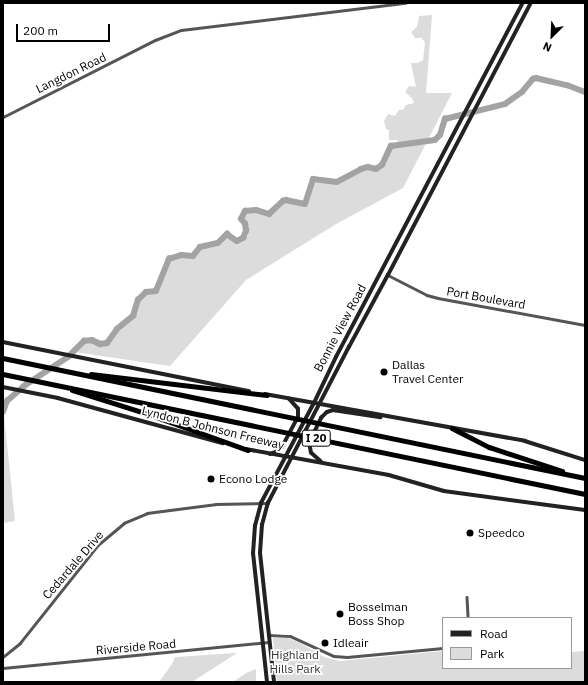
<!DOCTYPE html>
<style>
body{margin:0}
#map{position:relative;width:588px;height:685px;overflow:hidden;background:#fff;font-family:"IBM Plex Sans",sans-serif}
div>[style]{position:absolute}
.green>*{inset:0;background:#dcdcdc}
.river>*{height:5.5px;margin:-2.75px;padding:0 2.75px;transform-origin:2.75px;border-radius:2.75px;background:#a3a3a3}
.minor>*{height:2.5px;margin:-1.25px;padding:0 1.25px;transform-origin:1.25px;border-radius:1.25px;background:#555}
.tertiary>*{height:3px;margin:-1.5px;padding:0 1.5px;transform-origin:1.5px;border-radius:1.5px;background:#555}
.secondary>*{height:3.5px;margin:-1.75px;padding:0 1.75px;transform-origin:1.75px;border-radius:1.75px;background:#222}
.motorway>*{height:4.5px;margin:-2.25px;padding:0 2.25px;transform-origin:2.25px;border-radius:2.25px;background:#000}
.dots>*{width:11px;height:11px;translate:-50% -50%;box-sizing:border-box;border:2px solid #fff;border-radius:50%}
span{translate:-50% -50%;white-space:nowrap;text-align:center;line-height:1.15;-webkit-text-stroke:3.5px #fff;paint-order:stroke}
.shield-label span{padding:1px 3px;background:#fff;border:1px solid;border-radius:3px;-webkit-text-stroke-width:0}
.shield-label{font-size:11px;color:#000;font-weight:700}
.street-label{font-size:12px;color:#000}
.poi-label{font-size:12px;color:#000}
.left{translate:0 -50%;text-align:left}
.park-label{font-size:12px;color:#333}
.frame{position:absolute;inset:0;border:4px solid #000;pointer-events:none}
.legend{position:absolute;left:442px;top:617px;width:130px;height:52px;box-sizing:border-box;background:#fff;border:1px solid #999;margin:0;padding:5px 7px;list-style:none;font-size:12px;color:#000}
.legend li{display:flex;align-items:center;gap:8px;height:20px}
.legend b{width:20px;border:1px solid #999}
.north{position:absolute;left:532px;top:16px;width:40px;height:40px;-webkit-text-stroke:3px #fff;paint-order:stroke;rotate:204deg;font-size:11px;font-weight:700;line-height:16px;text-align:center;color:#000}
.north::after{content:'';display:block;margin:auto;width:14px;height:18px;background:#000;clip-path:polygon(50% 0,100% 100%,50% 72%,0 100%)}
.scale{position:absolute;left:16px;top:24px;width:94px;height:18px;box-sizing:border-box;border:2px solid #000;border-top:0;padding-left:5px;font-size:12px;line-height:14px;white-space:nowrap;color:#000;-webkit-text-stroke:3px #fff;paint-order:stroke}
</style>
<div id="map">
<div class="green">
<div style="clip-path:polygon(432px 15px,426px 93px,452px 93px,403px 188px,336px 224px,246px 280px,170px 366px,74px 352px,88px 339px,94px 338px,107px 342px,113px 339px,121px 326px,135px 316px,138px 305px,149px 291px,158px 290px,166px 274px,166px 266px,171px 259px,182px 254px,193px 257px,203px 246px,220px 244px,228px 234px,233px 235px,240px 240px,244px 240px,248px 235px,247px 224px,244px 220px,247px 211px,256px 209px,271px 214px,288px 198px,299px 202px,309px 201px,312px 182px,316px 178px,333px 181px,338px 181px,360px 168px,384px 163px,390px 147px,399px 144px,397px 140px,389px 140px,389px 130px,386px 129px,384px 121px,388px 114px,395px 116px,399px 110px,403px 110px,406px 105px,414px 103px,412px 98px,405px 92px,409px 86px,416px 87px,411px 63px,418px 63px,423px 60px,425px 42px,421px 38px,415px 38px,411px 32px,417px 27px,419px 16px)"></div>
<div style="clip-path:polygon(3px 406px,15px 521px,3px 523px)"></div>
<div style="clip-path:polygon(273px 638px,288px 638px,300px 643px,324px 657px,340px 661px,443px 651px,443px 668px,571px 668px,571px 652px,585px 651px,585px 682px,277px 682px)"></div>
<div style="clip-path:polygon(237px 653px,192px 682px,159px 682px,172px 664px,175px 657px)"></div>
<div style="clip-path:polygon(256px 669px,256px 682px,233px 682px,246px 673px)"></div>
</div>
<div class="river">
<div style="left:3px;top:412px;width:12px;rotate:-70deg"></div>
<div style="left:7px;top:401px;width:23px;rotate:-41deg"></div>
<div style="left:24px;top:386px;width:53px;rotate:-33.4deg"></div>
<div style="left:68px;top:357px;width:23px;rotate:-45deg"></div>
<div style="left:84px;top:341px;width:8px;rotate:-7deg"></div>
<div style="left:92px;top:340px;width:9px;rotate:27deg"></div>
<div style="left:100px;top:344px;width:7px;rotate:-8deg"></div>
<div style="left:107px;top:343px;width:17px;rotate:-54deg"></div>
<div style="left:117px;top:329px;width:21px;rotate:-39deg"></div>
<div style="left:133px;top:316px;width:17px;rotate:-73deg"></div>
<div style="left:138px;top:300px;width:11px;rotate:-45deg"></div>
<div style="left:146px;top:292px;width:10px;rotate:-6deg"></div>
<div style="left:156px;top:291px;width:35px;rotate:-68deg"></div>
<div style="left:169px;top:259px;width:13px;rotate:-18deg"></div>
<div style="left:181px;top:255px;width:12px;rotate:5deg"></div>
<div style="left:193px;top:256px;width:11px;rotate:-52deg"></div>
<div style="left:200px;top:247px;width:18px;rotate:-13deg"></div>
<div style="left:218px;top:243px;width:13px;rotate:-45deg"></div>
<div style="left:227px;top:234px;width:12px;rotate:35deg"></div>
<div style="left:237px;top:241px;width:7px;rotate:-27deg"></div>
<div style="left:243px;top:238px;width:8px;rotate:-67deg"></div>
<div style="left:246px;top:231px;width:7px;rotate:-98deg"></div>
<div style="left:245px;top:224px;width:6px;rotate:-129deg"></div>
<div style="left:241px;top:219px;width:9px;rotate:-63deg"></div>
<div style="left:245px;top:211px;width:11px;rotate:-5deg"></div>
<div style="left:256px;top:210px;width:14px;rotate:17deg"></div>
<div style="left:269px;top:214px;width:19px;rotate:-43deg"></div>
<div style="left:283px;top:201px;width:3px;rotate:-18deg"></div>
<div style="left:286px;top:200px;width:19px;rotate:12deg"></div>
<div style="left:305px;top:204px;width:26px;rotate:-72deg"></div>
<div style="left:313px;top:179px;width:24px;rotate:7deg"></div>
<div style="left:337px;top:182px;width:27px;rotate:-28deg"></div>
<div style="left:361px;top:169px;width:7px;rotate:-16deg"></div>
<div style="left:368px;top:167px;width:8px;rotate:14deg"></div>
<div style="left:376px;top:169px;width:7px;rotate:-34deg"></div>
<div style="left:382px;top:165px;width:21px;rotate:-65deg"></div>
<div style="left:391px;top:146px;width:44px;rotate:-7.8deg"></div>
<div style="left:435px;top:140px;width:7px;rotate:-45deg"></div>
<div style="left:440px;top:135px;width:17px;rotate:-73deg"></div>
<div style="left:445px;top:119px;width:62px;rotate:-14deg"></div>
<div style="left:505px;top:104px;width:21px;rotate:-35deg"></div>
<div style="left:522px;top:92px;width:17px;rotate:-50deg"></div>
<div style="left:533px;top:79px;width:3px;rotate:-18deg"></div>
<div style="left:536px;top:78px;width:32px;rotate:13deg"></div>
<div style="left:567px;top:85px;width:19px;rotate:21deg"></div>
</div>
<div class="minor">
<div style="left:388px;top:275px;width:44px;rotate:27.1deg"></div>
<div style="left:427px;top:295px;width:11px;rotate:15deg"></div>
<div style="left:438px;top:298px;width:149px;rotate:10.4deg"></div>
<div style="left:467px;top:597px;width:21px;rotate:87deg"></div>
<div style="left:269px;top:635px;width:21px;rotate:3deg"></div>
<div style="left:290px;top:636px;width:48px;rotate:24.4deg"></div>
<div style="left:334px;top:656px;width:13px;rotate:4deg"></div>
<div style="left:347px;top:657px;width:96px;rotate:-5.4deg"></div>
<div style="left:3px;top:657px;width:22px;rotate:-39deg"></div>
<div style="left:20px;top:643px;width:125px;rotate:-51.5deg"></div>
<div style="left:98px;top:545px;width:34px;rotate:-40deg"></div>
<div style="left:124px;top:523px;width:25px;rotate:-23deg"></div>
<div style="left:147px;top:513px;width:70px;rotate:-7.4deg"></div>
<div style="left:216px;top:504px;width:52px;rotate:-1.1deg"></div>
<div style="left:3px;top:668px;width:267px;rotate:-5.6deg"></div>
</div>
<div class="tertiary">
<div style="left:3px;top:117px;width:170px;rotate:-26.9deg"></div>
<div style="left:155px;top:40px;width:28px;rotate:-21deg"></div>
<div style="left:181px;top:30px;width:226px;rotate:-6.9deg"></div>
</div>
<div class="secondary">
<div style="left:3px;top:342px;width:251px;rotate:11.3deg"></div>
<div style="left:3px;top:387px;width:56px;rotate:11.3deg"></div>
<div style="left:58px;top:398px;width:171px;rotate:15.3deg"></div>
<div style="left:265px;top:394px;width:264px;rotate:10.2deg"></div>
<div style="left:525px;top:441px;width:63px;rotate:17.6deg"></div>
<div style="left:246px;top:449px;width:145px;rotate:10.3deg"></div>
<div style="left:389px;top:475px;width:57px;rotate:16.2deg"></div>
<div style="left:444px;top:491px;width:142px;rotate:7.7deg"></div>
<div style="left:270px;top:454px;width:6px;rotate:-18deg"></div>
<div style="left:276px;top:452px;width:8px;rotate:-40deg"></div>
<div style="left:282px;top:447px;width:34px;rotate:-62deg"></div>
<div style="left:298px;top:417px;width:8px;rotate:-90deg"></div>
<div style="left:298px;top:409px;width:13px;rotate:-132deg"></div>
<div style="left:321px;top:462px;width:13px;rotate:-138deg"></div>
<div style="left:311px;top:453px;width:10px;rotate:-101deg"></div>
<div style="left:309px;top:443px;width:28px;rotate:-64deg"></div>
<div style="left:321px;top:418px;width:8px;rotate:-45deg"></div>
<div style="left:327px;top:412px;width:6px;rotate:-18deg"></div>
<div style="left:333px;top:410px;width:48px;rotate:8.5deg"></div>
<div style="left:267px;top:682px;width:129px;rotate:-96.2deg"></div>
<div style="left:253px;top:554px;width:28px;rotate:-86deg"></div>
<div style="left:255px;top:526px;width:24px;rotate:-75deg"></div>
<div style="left:261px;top:503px;width:113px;rotate:-62.1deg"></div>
<div style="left:314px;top:403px;width:51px;rotate:-64.4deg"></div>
<div style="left:336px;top:357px;width:400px;rotate:-62.2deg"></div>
<div style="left:274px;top:682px;width:130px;rotate:-96.2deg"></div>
<div style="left:260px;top:553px;width:28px;rotate:-86deg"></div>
<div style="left:262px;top:525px;width:23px;rotate:-75deg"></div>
<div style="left:268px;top:503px;width:176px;rotate:-62.6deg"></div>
<div style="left:349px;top:347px;width:82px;rotate:-61.6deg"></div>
<div style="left:388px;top:275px;width:307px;rotate:-62.3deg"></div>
</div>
<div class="motorway">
<div style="left:3px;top:358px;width:594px;rotate:11.65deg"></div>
<div style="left:3px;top:374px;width:594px;rotate:11.65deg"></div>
<div style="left:91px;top:374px;width:177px;rotate:6.8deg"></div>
<div style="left:72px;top:390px;width:80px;rotate:17.5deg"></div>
<div style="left:148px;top:414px;width:106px;rotate:19.8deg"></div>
<div style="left:452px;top:428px;width:42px;rotate:27.2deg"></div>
<div style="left:489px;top:447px;width:77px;rotate:18.2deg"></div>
</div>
<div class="dots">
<div style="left:384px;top:372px;background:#000"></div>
<div style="left:211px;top:479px;background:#000"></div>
<div style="left:470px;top:533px;background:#000"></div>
<div style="left:340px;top:614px;background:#000"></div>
<div style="left:325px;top:643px;background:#000"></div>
</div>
<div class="shield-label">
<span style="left:316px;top:438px">I 20</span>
</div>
<div class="street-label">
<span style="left:71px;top:73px;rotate:-26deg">Langdon Road</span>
<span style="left:486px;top:298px;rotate:10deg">Port Boulevard</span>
<span style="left:340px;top:328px;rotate:-62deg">Bonnie View Road</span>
<span style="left:213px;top:428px;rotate:14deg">Lyndon B Johnson Freeway</span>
<span style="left:73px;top:565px;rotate:-49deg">Cedardale Drive</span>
<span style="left:136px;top:647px;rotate:-5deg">Riverside Road</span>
</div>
<div class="poi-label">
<span class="left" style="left:392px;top:372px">Dallas<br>Travel Center</span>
<span class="left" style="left:219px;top:479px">Econo Lodge</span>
<span class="left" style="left:478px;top:533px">Speedco</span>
<span class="left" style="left:348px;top:614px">Bosselman<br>Boss Shop</span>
<span class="left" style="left:333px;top:643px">Idleair</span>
</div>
<div class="park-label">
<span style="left:295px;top:662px">Highland<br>Hills Park</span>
</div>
<div class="frame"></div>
<ul class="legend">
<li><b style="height:5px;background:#222"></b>Road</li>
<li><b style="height:11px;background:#dcdcdc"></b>Park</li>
</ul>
<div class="north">N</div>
<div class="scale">200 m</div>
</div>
